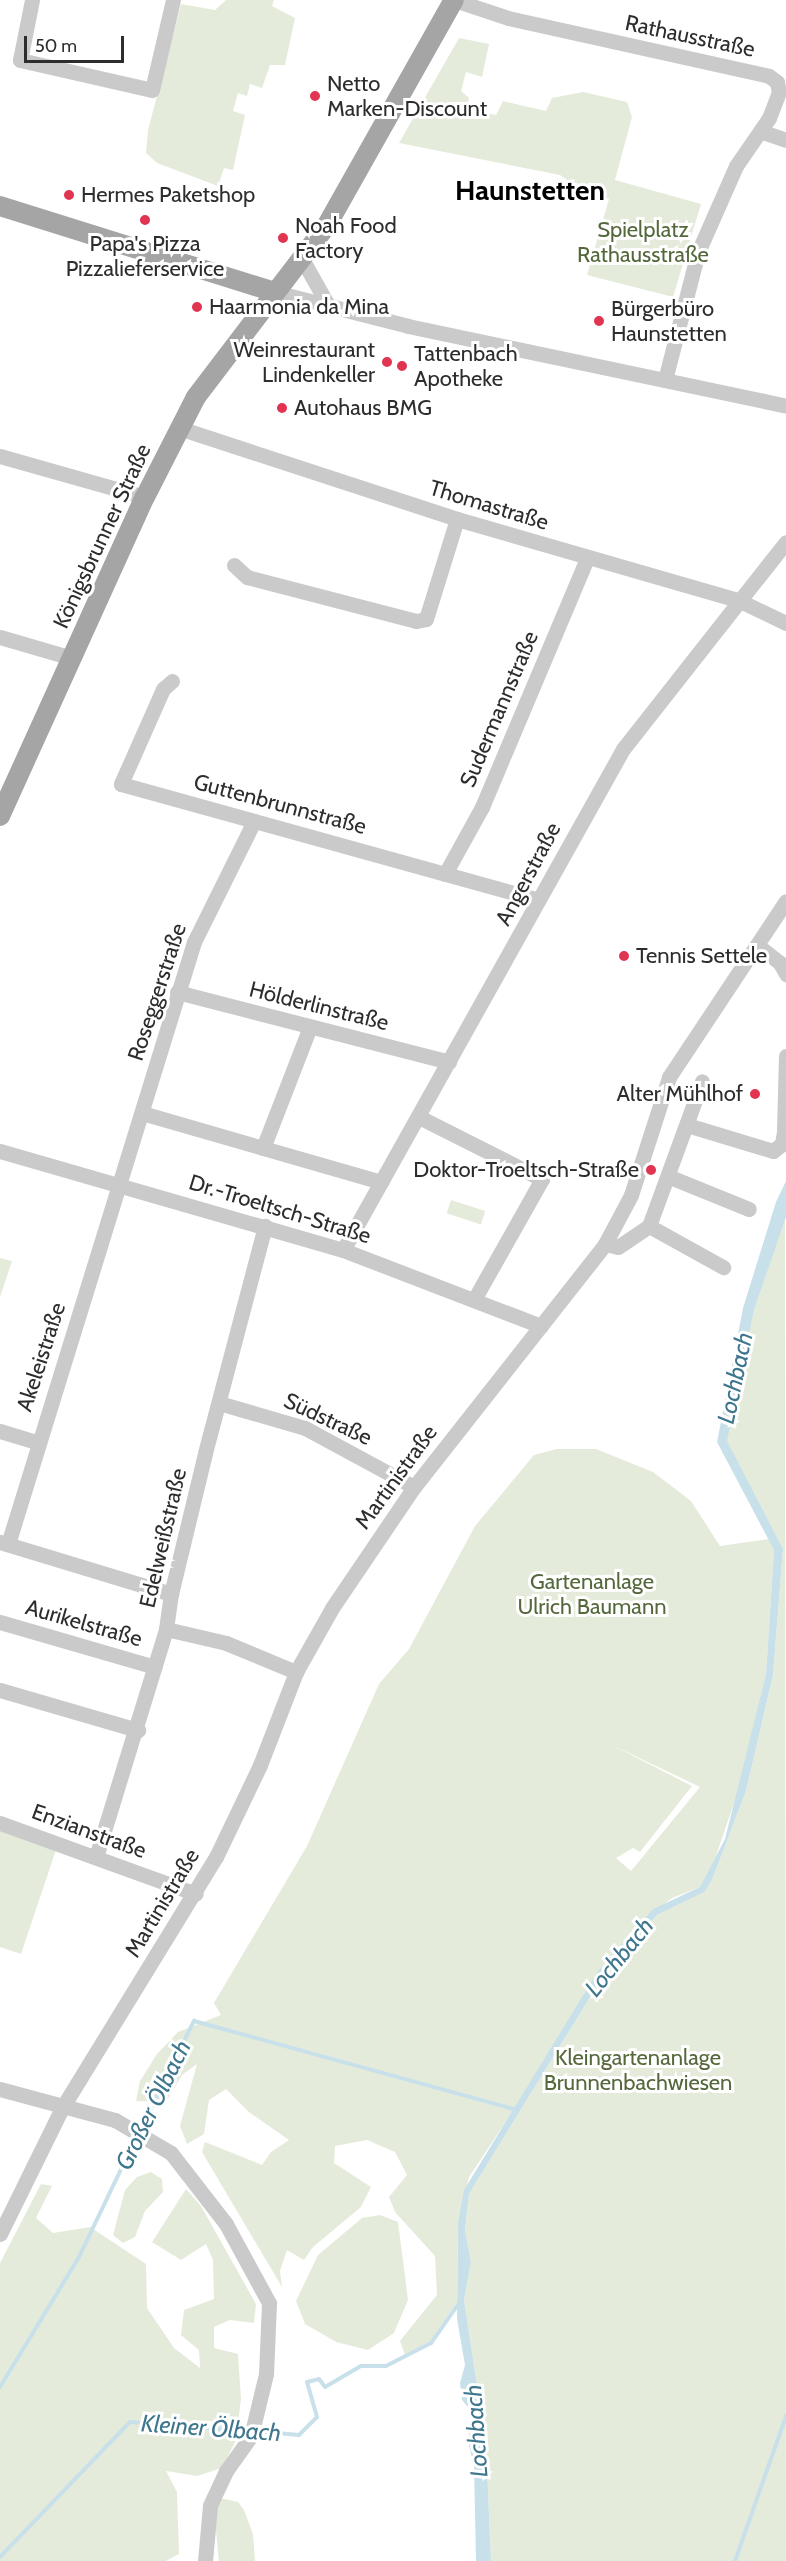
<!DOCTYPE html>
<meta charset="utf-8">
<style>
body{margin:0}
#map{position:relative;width:786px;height:2561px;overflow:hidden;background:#fff;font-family:Cabin,sans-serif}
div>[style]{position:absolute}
.green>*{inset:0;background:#e5ebdb;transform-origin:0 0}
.water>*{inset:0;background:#c8e0ea}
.stream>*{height:4px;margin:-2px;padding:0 2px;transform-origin:2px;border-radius:2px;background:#c8e0ea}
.minor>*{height:15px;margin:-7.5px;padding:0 7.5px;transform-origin:7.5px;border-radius:7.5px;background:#cacaca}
.major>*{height:20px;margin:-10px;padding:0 10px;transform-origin:10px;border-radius:10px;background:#a5a5a5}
.dots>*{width:16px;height:16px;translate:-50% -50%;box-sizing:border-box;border:3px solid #fff;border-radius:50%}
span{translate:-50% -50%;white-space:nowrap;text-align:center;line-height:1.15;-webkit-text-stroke:6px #fff;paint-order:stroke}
.street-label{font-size:22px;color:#2d2d2d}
.poi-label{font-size:22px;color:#2d2d2d}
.left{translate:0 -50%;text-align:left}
.right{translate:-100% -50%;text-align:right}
.park-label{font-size:22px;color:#55683c}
.water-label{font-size:24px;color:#3e768d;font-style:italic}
.district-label{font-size:28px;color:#000;font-weight:700}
.scale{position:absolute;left:24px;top:36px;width:100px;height:27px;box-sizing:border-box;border:3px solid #2d2d2d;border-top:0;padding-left:8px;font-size:18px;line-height:21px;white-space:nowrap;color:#2d2d2d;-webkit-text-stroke:4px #fff;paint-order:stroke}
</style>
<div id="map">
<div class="green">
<div style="clip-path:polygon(226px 0,274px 0,272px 6px,295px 18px,285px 65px,270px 65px,262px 88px,250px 84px,247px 96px,238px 93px,233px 111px,245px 115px,233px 170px,224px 168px,218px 186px,157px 163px,146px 153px,148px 130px,181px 4px,215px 10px)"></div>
<div style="clip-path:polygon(459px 38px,489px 44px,482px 77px,466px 72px,461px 91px,469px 98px,467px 109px,496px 115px,503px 101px,546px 111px,552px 98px,583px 92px,627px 102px,632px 117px,615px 180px,701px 204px,673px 297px,587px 275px,609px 199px,583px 191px,560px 175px,399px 143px)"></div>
<div style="left:451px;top:1200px;width:36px;height:14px;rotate:18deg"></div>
<div style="clip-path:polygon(785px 1218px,786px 2561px,491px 2561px,486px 2443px,464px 2300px,471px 2262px,465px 2230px,469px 2194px,603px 1976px,657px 1915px,703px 1892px,712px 1880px,746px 1791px,773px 1675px,783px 1549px,726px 1441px,754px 1310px)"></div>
<div style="clip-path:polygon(0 1258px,12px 1261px,0 1297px)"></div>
<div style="clip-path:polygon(evenodd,557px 1449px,596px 1449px,653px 1472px,691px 1501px,720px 1546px,770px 1539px,774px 1550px,766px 1674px,739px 1788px,714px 1862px,700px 1887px,672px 1898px,636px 1925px,469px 2177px,458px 2223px,457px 2302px,430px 2341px,405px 2355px,400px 2341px,437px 2295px,435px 2256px,395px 2212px,389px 2197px,407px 2175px,395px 2152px,367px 2140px,335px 2146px,334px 2163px,371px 2187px,361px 2207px,313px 2247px,304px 2260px,287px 2250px,280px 2271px,282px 2287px,202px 2152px,205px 2142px,262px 2165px,271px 2152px,289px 2140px,249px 2112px,226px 2089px,209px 2100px,204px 2134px,187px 2144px,180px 2126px,197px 2064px,182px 2075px,166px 2102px,136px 2101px,140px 2081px,157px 2054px,178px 2032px,221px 2015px,214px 2003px,307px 1846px,379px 1684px,409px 1649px,475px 1526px,534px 1455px,557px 1449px,612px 1745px,700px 1787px,631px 1871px,616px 1858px,633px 1848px,640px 1852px,692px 1786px,612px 1745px)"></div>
<div style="clip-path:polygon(0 1827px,57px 1847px,21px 1954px,0 1947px)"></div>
<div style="clip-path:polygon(151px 2172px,162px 2179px,163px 2192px,145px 2211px,135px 2237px,123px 2243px,113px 2235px,125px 2190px,137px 2177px)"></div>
<div style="clip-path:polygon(41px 2184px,52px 2186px,36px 2218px,53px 2233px,90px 2227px,146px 2264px,147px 2308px,174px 2348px,200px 2368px,199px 2350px,181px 2335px,184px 2310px,214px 2299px,213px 2260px,206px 2244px,181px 2260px,152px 2242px,186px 2189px,201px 2206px,256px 2304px,254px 2323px,230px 2320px,214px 2327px,214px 2348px,238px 2354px,241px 2399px,236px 2440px,222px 2468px,197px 2476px,166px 2471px,177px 2492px,179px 2554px,166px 2561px,0 2561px,0 2263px)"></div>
<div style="clip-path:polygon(380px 2215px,398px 2222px,408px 2300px,394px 2333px,368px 2350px,336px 2342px,305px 2324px,296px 2301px,318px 2255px,362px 2218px)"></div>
<div style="clip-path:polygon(220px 2498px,238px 2502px,244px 2510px,253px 2534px,255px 2561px,219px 2561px,214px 2512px)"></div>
</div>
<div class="water">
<div style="clip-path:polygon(786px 1181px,786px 1217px,754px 1310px,727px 1441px,783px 1549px,773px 1675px,746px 1791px,712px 1880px,704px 1892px,657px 1915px,603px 1976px,469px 2194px,465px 2230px,471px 2262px,464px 2300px,486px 2443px,491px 2561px,476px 2561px,474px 2465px,468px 2442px,472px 2412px,462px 2400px,460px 2383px,465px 2365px,457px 2319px,458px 2223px,464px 2190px,598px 1971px,653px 1909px,700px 1887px,725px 1839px,766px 1674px,774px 1550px,717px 1442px,743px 1308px,776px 1202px)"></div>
</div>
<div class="stream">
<div style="left:140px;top:2131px;width:123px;rotate:-63.9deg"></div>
<div style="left:194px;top:2021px;width:335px;rotate:15.4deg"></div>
<div style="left:0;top:2387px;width:152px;rotate:-58.7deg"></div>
<div style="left:79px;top:2257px;width:132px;rotate:-64.4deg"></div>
<div style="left:255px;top:2431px;width:44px;rotate:5.2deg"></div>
<div style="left:299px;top:2435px;width:25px;rotate:-45deg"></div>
<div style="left:317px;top:2417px;width:36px;rotate:-106deg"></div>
<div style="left:307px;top:2382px;width:12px;rotate:-14deg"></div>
<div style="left:319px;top:2379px;width:10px;rotate:53deg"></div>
<div style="left:325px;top:2387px;width:42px;rotate:-30.3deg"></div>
<div style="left:361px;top:2366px;width:25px"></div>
<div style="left:386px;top:2366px;width:51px;rotate:-27.1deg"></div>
<div style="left:431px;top:2343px;width:49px;rotate:-55deg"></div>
<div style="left:0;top:2557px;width:187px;rotate:-46.1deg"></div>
<div style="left:130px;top:2422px;width:117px;rotate:4.4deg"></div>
<div style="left:735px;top:2561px;width:154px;rotate:-70.6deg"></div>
</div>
<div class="minor">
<div style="left:32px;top:0;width:61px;rotate:101.3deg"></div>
<div style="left:20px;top:60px;width:135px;rotate:12.8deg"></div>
<div style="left:152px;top:90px;width:92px;rotate:-76.9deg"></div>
<div style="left:454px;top:0;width:57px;rotate:18.4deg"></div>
<div style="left:508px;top:18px;width:267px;rotate:12.5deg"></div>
<div style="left:769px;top:76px;width:10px;rotate:37deg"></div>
<div style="left:777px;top:82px;width:10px;rotate:79deg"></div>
<div style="left:779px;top:92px;width:28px;rotate:111deg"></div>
<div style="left:769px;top:118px;width:58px;rotate:124.5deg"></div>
<div style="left:736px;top:166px;width:94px;rotate:113.8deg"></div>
<div style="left:698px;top:252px;width:132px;rotate:104.5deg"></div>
<div style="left:763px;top:132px;width:24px;rotate:19deg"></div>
<div style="left:302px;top:259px;width:55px;rotate:60.6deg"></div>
<div style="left:275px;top:292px;width:137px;rotate:14.3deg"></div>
<div style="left:408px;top:326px;width:386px;rotate:11.9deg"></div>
<div style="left:179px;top:428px;width:293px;rotate:18.1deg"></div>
<div style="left:457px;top:519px;width:292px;rotate:16.1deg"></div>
<div style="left:738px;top:600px;width:53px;rotate:25.6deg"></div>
<div style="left:0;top:456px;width:151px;rotate:15.8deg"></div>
<div style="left:234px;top:565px;width:18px;rotate:43deg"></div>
<div style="left:247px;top:577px;width:175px;rotate:14.6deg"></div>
<div style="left:416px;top:621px;width:10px;rotate:-11deg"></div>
<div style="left:426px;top:619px;width:105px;rotate:-72.8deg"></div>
<div style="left:0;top:637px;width:75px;rotate:16.3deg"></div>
<div style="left:172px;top:681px;width:12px;rotate:138deg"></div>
<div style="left:163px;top:689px;width:104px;rotate:113.9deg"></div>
<div style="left:121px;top:784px;width:433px;rotate:15.5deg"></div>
<div style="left:445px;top:874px;width:77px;rotate:-61.1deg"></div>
<div style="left:482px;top:807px;width:270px;rotate:-67.1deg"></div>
<div style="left:757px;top:945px;width:29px;rotate:38deg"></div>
<div style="left:780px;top:963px;width:13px;rotate:61deg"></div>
<div style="left:177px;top:992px;width:281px;rotate:14.4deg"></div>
<div style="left:142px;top:1113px;width:249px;rotate:16.1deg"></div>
<div style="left:419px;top:1117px;width:138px;rotate:26.8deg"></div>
<div style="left:542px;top:1179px;width:137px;rotate:119.4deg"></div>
<div style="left:687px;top:1125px;width:90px;rotate:16.8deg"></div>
<div style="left:773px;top:1151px;width:11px;rotate:-38deg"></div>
<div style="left:782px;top:1144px;width:12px;rotate:-81deg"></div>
<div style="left:784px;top:1132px;width:76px;rotate:-88.5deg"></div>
<div style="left:263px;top:1148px;width:130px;rotate:-68.8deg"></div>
<div style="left:0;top:1151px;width:357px;rotate:16.1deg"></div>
<div style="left:343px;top:1250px;width:212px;rotate:21deg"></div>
<div style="left:670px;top:1177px;width:85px;rotate:22.1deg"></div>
<div style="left:649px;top:1226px;width:85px;rotate:29deg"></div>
<div style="left:605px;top:1244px;width:13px;rotate:13deg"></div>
<div style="left:618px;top:1247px;width:37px;rotate:-34deg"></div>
<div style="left:649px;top:1226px;width:154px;rotate:-69.9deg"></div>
<div style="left:343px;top:1250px;width:574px;rotate:-60.8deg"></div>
<div style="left:623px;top:749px;width:263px;rotate:-51.8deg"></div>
<div style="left:219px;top:1403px;width:90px;rotate:16.2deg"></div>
<div style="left:305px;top:1428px;width:124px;rotate:28.4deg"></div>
<div style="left:0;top:1431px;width:39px;rotate:17deg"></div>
<div style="left:0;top:1542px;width:179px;rotate:16.9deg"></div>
<div style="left:8px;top:1544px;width:630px;rotate:-72.83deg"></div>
<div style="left:194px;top:942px;width:135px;rotate:-63.6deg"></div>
<div style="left:0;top:1622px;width:161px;rotate:16.2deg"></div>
<div style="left:166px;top:1629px;width:62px;rotate:13.1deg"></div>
<div style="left:226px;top:1643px;width:76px;rotate:22.5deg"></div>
<div style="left:0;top:1690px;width:144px;rotate:16.2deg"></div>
<div style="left:0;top:1823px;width:208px;rotate:19.9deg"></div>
<div style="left:96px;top:1857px;width:239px;rotate:-72.9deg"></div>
<div style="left:166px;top:1629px;width:35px;rotate:-82deg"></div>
<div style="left:171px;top:1594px;width:145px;rotate:-76.4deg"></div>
<div style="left:205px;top:1453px;width:235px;rotate:-75.2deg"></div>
<div style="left:0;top:2089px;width:119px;rotate:15.1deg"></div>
<div style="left:115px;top:2120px;width:65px;rotate:30.5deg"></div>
<div style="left:171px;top:2153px;width:90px;rotate:52.2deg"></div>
<div style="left:226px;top:2224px;width:90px;rotate:61.4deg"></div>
<div style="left:269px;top:2303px;width:71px;rotate:92.4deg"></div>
<div style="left:266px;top:2374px;width:64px;rotate:103.6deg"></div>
<div style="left:251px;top:2436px;width:43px;rotate:125.5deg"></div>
<div style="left:226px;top:2471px;width:38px;rotate:115deg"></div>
<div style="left:210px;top:2506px;width:55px;rotate:95.2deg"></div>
<div style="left:0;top:2234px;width:140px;rotate:-63.8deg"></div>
<div style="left:62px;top:2108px;width:294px;rotate:-58.5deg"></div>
<div style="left:216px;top:1857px;width:102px;rotate:-64.4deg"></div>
<div style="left:260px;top:1765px;width:100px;rotate:-68.8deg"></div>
<div style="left:296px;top:1672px;width:73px;rotate:-60.6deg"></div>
<div style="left:332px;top:1608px;width:146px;rotate:-55.9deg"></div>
<div style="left:414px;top:1487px;width:309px;rotate:-51.8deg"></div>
<div style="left:605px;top:1244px;width:55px;rotate:-62deg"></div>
<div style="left:631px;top:1195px;width:124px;rotate:-72.1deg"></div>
<div style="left:669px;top:1077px;width:211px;rotate:-56.4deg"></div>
</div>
<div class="major">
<div style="left:0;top:206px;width:288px;rotate:17.4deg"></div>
<div style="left:0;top:816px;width:350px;rotate:-65.6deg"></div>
<div style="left:145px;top:497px;width:112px;rotate:-63deg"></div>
<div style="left:196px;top:397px;width:216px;rotate:-52.7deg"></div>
<div style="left:327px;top:225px;width:258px;rotate:-60.6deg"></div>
</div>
<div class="dots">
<div style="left:315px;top:96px;background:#e03451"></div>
<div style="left:69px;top:195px;background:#e03451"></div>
<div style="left:145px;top:220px;background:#e03451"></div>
<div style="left:283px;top:238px;background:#e03451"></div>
<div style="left:197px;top:307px;background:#e03451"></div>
<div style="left:599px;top:321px;background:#e03451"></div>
<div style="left:387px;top:362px;background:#e03451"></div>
<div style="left:402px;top:366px;background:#e03451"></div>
<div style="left:282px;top:408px;background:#e03451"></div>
<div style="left:624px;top:956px;background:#e03451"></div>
<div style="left:755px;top:1094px;background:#e03451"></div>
<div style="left:651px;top:1170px;background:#e03451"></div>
</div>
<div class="street-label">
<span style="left:690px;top:36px;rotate:12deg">Rathausstraße</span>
<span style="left:489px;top:505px;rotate:17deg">Thomastraße</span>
<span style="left:102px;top:536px;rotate:-65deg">Königsbrunner Straße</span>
<span style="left:499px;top:709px;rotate:-67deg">Sudermannstraße</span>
<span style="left:280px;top:804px;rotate:15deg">Guttenbrunnstraße</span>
<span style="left:528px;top:874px;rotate:-62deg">Angerstraße</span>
<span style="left:157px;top:992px;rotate:-72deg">Roseggerstraße</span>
<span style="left:319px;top:1006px;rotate:14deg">Hölderlinstraße</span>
<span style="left:280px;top:1209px;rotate:17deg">Dr.-Troeltsch-Straße</span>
<span style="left:41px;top:1357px;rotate:-72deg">Akeleistraße</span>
<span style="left:328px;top:1419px;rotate:25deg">Südstraße</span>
<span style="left:396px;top:1477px;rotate:-54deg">Martinistraße</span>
<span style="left:163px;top:1538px;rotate:-77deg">Edelweißstraße</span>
<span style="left:84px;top:1623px;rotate:16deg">Aurikelstraße</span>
<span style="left:89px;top:1831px;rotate:20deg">Enzianstraße</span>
<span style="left:162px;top:1903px;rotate:-59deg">Martinistraße</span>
</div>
<div class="poi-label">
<span class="left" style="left:327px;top:96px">Netto<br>Marken-Discount</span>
<span class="left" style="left:81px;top:195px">Hermes Paketshop</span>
<span class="left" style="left:295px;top:238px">Noah Food<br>Factory</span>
<span style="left:145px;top:256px">Papa's Pizza<br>Pizzalieferservice</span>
<span class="left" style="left:209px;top:307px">Haarmonia da Mina</span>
<span class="left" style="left:611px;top:321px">Bürgerbüro<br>Haunstetten</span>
<span class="right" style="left:375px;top:362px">Weinrestaurant<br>Lindenkeller</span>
<span class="left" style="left:414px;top:366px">Tattenbach<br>Apotheke</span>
<span class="left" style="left:294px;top:408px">Autohaus BMG</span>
<span class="left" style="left:636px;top:956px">Tennis Settele</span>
<span class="right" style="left:743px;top:1094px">Alter Mühlhof</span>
<span class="right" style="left:639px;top:1170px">Doktor-Troeltsch-Straße</span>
</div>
<div class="park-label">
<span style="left:643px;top:242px">Spielplatz<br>Rathausstraße</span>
<span style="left:592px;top:1594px">Gartenanlage<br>Ulrich Baumann</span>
<span style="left:638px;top:2070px">Kleingartenanlage<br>Brunnenbachwiesen</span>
</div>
<div class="water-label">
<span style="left:735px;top:1378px;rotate:-78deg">Lochbach</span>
<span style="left:619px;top:1957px;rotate:-51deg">Lochbach</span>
<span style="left:153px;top:2105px;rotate:-64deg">Großer Ölbach</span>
<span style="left:211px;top:2428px;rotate:4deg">Kleiner Ölbach</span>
<span style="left:476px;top:2431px;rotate:-94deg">Lochbach</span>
</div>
<div class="district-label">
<span style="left:530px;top:190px">Haunstetten</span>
</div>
<div class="scale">50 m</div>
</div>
